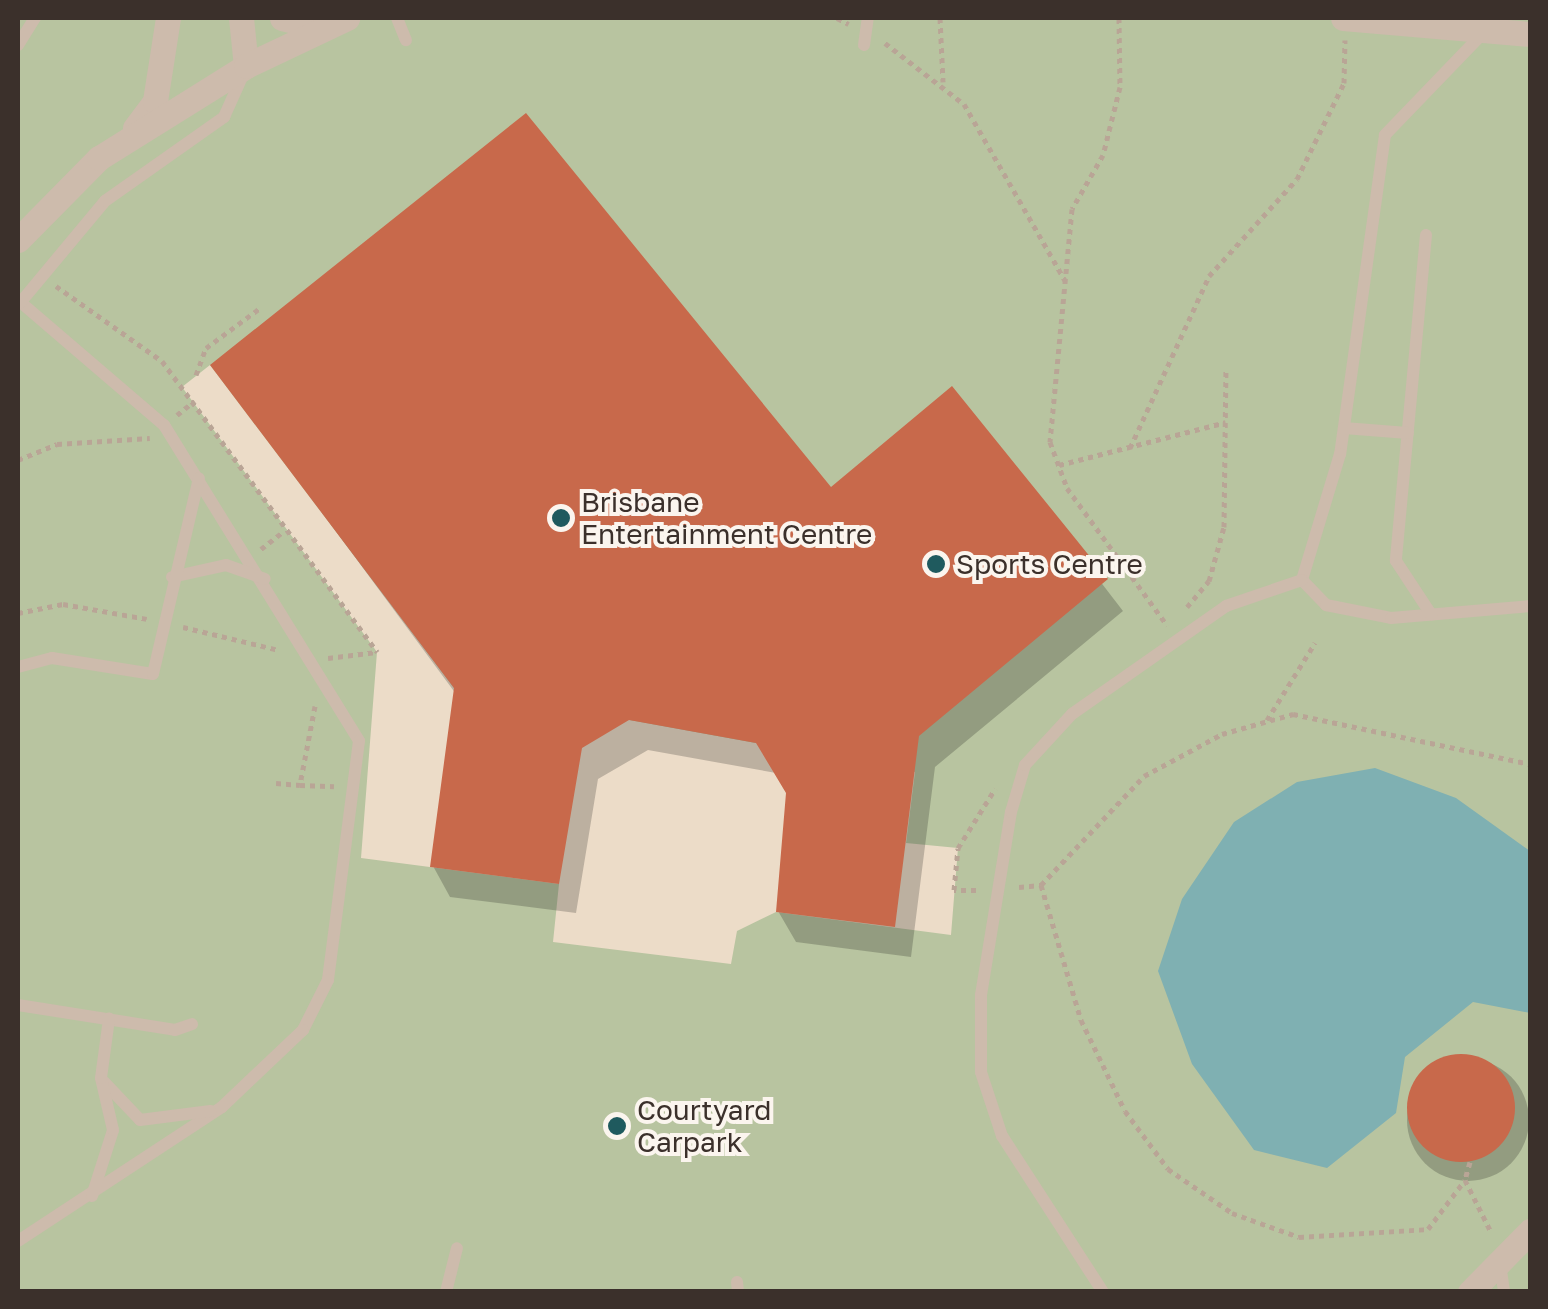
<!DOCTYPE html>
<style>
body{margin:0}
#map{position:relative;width:1548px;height:1309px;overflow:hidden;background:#f4ebe1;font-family:"Golos Text",sans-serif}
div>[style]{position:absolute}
.green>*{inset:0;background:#b8c4a0;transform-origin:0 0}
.plaza>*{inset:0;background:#ecdcc8}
.water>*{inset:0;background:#7fb0b2}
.shadow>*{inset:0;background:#0003}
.round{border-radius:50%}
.building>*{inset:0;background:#c8694b}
.path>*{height:5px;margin-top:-2.5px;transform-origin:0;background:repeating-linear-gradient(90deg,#b9a596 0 5px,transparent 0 10px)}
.lane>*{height:12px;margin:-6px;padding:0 6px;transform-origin:6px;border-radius:6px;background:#cdbbac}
.street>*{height:25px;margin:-12.5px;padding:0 12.5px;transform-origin:12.5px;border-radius:12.5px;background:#cdbbac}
.dots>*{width:28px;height:28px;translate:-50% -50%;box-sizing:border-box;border:5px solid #fbf5ee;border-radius:50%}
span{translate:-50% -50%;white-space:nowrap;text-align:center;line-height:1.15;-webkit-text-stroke:8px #fbf5ee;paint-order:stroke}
.poi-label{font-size:28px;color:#3b302b}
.left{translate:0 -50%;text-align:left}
.frame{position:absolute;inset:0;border:20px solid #3b302b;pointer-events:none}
</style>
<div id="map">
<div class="green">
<div style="left:18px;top:18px;width:1512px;height:1273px"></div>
</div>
<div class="plaza">
<div style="clip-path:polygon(210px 365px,454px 688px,915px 772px,906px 843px,958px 848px,951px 935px,776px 912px,737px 931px,731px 964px,553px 942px,559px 884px,361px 858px,377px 652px,182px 387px)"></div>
</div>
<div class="water">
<div style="clip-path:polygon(1375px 768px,1456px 798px,1530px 851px,1530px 1013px,1473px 1002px,1405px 1057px,1396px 1113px,1327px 1168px,1254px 1150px,1192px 1064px,1158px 971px,1182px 899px,1234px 822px,1297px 782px)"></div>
</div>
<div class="shadow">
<div style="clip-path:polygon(213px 365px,830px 491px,952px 389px,1123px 611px,935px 767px,911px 957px,796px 942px,778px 911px,789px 793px,776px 773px,648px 750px,598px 779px,576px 913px,450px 897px,433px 866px,456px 694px)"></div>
<div class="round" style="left:1407px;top:1059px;width:122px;height:122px"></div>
</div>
<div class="building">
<div style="clip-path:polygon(526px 113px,831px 487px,952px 386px,1108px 579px,919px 736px,895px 927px,776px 912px,786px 793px,756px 743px,629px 720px,582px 748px,559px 884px,430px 867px,454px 688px,210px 365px)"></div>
<div class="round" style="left:1407px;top:1054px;width:108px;height:108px"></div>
</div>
<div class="path">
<div style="left:837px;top:18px;width:13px;rotate:27deg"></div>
<div style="left:940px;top:18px;width:64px;rotate:87.3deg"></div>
<div style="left:1119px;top:18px;width:69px;rotate:89.2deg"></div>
<div style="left:1120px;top:87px;width:70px;rotate:104deg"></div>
<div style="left:1103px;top:155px;width:62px;rotate:119.9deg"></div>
<div style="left:1072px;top:209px;width:234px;rotate:95.4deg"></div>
<div style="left:1050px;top:442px;width:49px;rotate:69.7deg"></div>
<div style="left:1067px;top:488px;width:170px;rotate:53.9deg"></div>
<div style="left:885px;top:43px;width:100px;rotate:37.7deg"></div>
<div style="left:964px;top:104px;width:203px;rotate:60.2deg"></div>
<div style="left:56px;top:286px;width:130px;rotate:35.3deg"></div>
<div style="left:162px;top:361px;width:362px;rotate:53.5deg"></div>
<div style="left:196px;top:375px;width:29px;rotate:-70deg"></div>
<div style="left:206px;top:348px;width:67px;rotate:-36.5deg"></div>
<div style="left:177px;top:415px;width:22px;rotate:-39deg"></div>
<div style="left:1130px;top:448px;width:189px;rotate:-65.3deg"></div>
<div style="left:1209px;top:276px;width:131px;rotate:-47.8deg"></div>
<div style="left:1297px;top:179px;width:107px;rotate:-63.9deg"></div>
<div style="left:1344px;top:83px;width:43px;rotate:-88.7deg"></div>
<div style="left:18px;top:460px;width:42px;rotate:-22.3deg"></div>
<div style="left:57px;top:444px;width:93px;rotate:-3.7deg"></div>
<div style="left:1059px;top:465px;width:172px;rotate:-14.4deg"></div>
<div style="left:261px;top:549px;width:29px;rotate:-38deg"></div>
<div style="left:1187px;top:607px;width:34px;rotate:-50deg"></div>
<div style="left:1209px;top:581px;width:56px;rotate:-74.5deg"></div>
<div style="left:1224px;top:527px;width:157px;rotate:-89.3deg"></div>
<div style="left:18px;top:613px;width:46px;rotate:-11.3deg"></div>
<div style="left:63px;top:604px;width:85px;rotate:10.1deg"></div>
<div style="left:183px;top:627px;width:99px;rotate:13.5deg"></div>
<div style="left:328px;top:658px;width:49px;rotate:-7deg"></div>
<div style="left:315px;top:706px;width:80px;rotate:100.8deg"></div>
<div style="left:300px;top:785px;width:34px;rotate:2deg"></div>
<div style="left:1267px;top:720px;width:91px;rotate:-58.1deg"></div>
<div style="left:276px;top:783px;width:24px;rotate:5deg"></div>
<div style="left:1041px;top:885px;width:141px;rotate:73.5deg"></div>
<div style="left:1081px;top:1020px;width:101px;rotate:64.2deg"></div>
<div style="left:1125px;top:1111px;width:72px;rotate:53.4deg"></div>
<div style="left:1168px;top:1169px;width:78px;rotate:34.5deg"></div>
<div style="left:1232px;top:1213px;width:71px;rotate:19.7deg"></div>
<div style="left:1299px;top:1237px;width:129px;rotate:-3.5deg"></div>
<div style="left:1428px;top:1229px;width:61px;rotate:-52.9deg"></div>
<div style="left:1019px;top:887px;width:22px;rotate:-5deg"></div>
<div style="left:1041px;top:885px;width:150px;rotate:-46.6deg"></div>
<div style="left:1144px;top:776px;width:89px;rotate:-28.3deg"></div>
<div style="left:1222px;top:734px;width:74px;rotate:-15.7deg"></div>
<div style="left:1293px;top:714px;width:242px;rotate:11.9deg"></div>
<div style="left:976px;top:890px;width:22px;rotate:180deg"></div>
<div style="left:954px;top:890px;width:42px;rotate:-84.6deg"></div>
<div style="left:958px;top:848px;width:70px;rotate:-57.9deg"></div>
<div style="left:1470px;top:1162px;width:19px;rotate:106deg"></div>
<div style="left:1465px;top:1180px;width:58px;rotate:63.4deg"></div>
</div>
<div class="lane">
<div style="left:397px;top:18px;width:24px;rotate:68deg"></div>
<div style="left:1486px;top:30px;width:146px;rotate:133.9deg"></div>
<div style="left:1385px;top:135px;width:322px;rotate:98deg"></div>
<div style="left:1340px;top:454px;width:132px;rotate:106.8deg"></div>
<div style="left:1302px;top:580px;width:35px;rotate:46deg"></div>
<div style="left:1326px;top:605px;width:66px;rotate:11.3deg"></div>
<div style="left:1391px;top:618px;width:140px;rotate:-4.9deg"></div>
<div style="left:18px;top:45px;width:32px;rotate:-58deg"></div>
<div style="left:864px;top:45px;width:27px;rotate:-82deg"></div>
<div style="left:1426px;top:235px;width:327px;rotate:95.3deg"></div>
<div style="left:1396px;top:561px;width:64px;rotate:56.6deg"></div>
<div style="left:18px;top:300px;width:192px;rotate:40.6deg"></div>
<div style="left:164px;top:425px;width:371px;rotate:58.3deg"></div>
<div style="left:359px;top:741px;width:241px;rotate:97.4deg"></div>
<div style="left:328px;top:980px;width:56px;rotate:116.6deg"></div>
<div style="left:303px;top:1030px;width:112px;rotate:136.5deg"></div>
<div style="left:222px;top:1107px;width:244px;rotate:146.7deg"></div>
<div style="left:20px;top:303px;width:133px;rotate:-50.2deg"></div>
<div style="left:105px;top:201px;width:146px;rotate:-35.2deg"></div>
<div style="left:224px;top:117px;width:54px;rotate:-65.8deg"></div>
<div style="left:1344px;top:428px;width:64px;rotate:4.5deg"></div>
<div style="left:172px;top:577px;width:55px;rotate:-12.5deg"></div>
<div style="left:226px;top:565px;width:41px;rotate:19.7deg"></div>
<div style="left:18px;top:667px;width:35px;rotate:-15deg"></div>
<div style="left:52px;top:658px;width:102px;rotate:9deg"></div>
<div style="left:153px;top:674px;width:201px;rotate:-76.8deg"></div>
<div style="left:18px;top:1005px;width:159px;rotate:9deg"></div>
<div style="left:175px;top:1030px;width:18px;rotate:-19deg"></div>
<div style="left:104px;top:1082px;width:52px;rotate:46.5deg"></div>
<div style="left:140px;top:1120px;width:71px;rotate:-7.3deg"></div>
<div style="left:92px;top:1196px;width:69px;rotate:-72.3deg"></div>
<div style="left:113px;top:1130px;width:53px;rotate:-103deg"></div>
<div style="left:101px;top:1078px;width:60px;rotate:-82.3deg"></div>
<div style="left:1500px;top:1263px;width:29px;rotate:82deg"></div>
<div style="left:737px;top:1282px;width:10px;rotate:84deg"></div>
<div style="left:446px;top:1292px;width:45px;rotate:-76deg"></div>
<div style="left:1103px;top:1292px;width:186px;rotate:-122.9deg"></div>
<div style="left:1002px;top:1136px;width:67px;rotate:-108.2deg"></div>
<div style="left:981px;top:1072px;width:77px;rotate:-90deg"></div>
<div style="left:981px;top:995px;width:185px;rotate:-80.7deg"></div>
<div style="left:1011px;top:812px;width:49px;rotate:-73.4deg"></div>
<div style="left:1025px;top:765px;width:69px;rotate:-47.3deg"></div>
<div style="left:1072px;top:714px;width:188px;rotate:-35deg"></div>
<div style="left:1226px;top:606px;width:80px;rotate:-18.9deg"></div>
</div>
<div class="street">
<div style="left:241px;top:18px;width:48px;rotate:84.1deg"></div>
<div style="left:282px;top:18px;width:41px;rotate:14deg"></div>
<div style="left:1343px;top:18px;width:188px;rotate:4.9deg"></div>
<div style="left:135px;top:128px;width:34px;rotate:-53deg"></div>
<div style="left:155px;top:101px;width:84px;rotate:-81.1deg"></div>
<div style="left:18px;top:240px;width:115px;rotate:-45.4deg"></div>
<div style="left:99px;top:158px;width:173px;rotate:-32deg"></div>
<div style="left:246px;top:66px;width:112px;rotate:-25.4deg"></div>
<div style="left:1470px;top:1292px;width:86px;rotate:-45.5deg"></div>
</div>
<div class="dots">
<div style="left:561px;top:518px;background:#1f5a5e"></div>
<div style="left:936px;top:564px;background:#1f5a5e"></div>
<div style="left:617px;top:1126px;background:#1f5a5e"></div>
</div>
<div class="poi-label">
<span class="left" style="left:581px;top:518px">Brisbane<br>Entertainment Centre</span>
<span class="left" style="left:956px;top:564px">Sports Centre</span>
<span class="left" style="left:637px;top:1126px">Courtyard<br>Carpark</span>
</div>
<div class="frame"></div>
</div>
